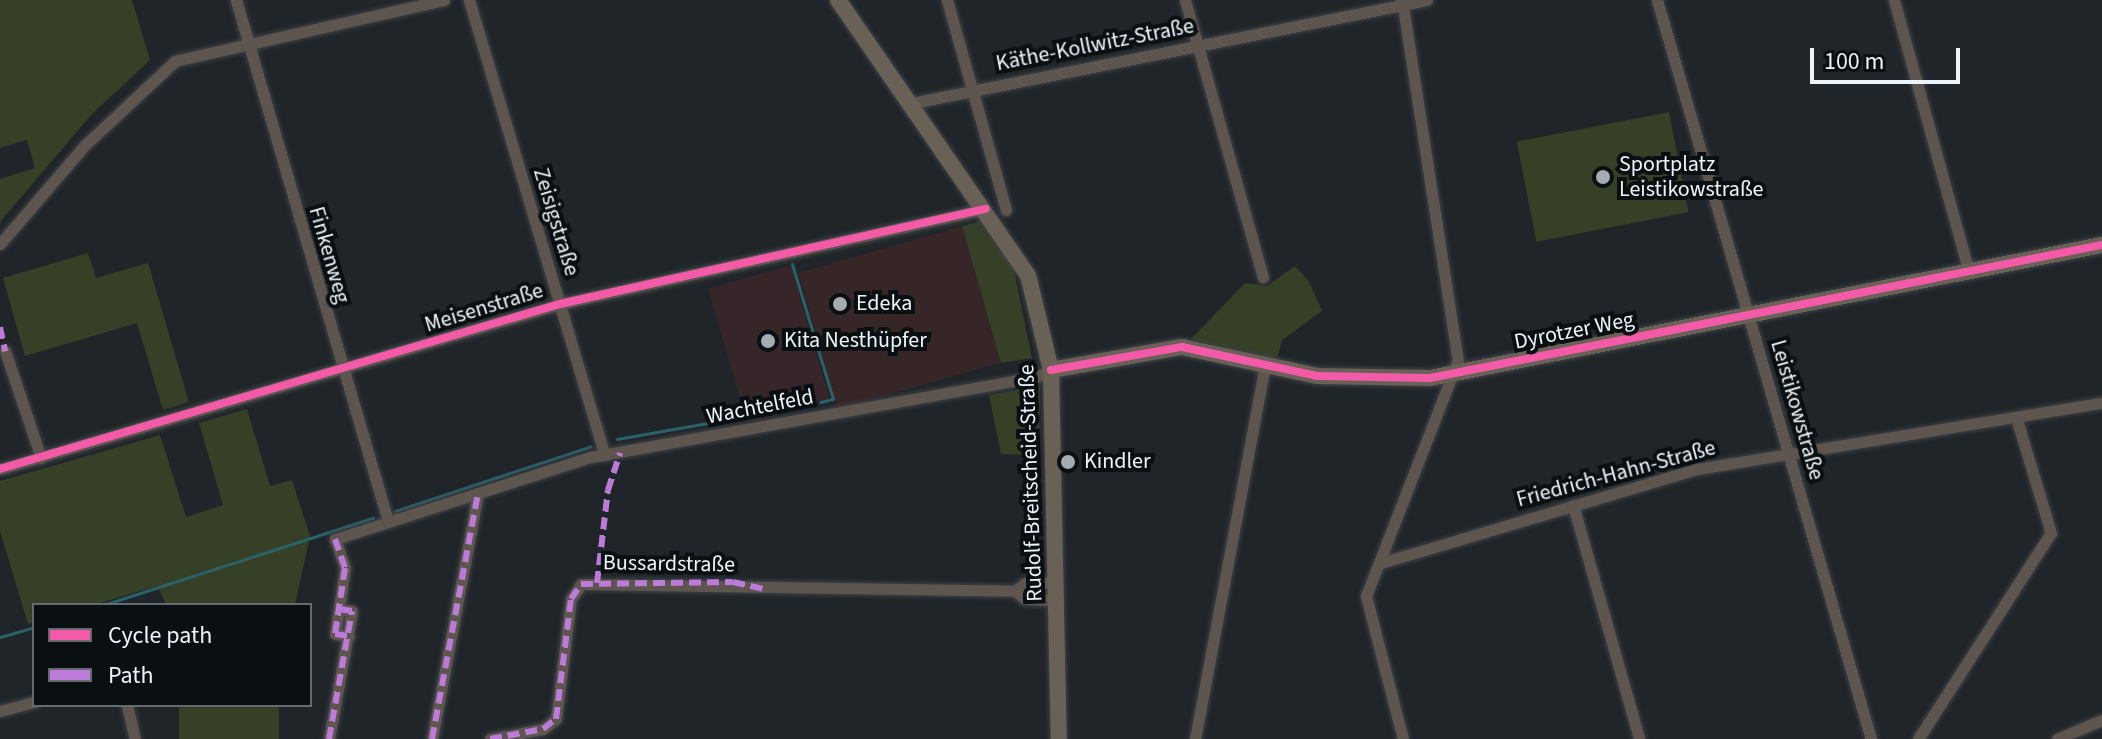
<!DOCTYPE html>
<meta charset="utf-8">
<style>
body{margin:0}
#map{position:relative;width:2102px;height:739px;overflow:hidden;background:#20252a;font-family:"Source Sans 3",sans-serif}
div>[style]{position:absolute}
.commercial>*{inset:0;background:#362627;transform-origin:0 0}
.education>*{inset:0;background:#36262a;transform-origin:0 0}
.green>*{inset:0;background:#364026;transform-origin:0 0}
.stream>*{height:3px;margin:-1.5px;padding:0 1.5px;transform-origin:1.5px;border-radius:1.5px;background:#2a626a}
.roads{filter:drop-shadow(0 0 2px #3d4246) drop-shadow(0 0 2px #3d4246)}
.street>*{height:11px;margin:-5.5px;padding:0 5.5px;transform-origin:5.5px;border-radius:5.5px;background:#5d554e}
.secondary>*{height:16px;margin:-8px;padding:0 8px;transform-origin:8px;border-radius:8px;background:#696056}
.quiet>*{height:6px;margin-top:-3px;transform-origin:0;background:repeating-linear-gradient(90deg,#bd7bd9 0 12px,transparent 0 18px)}
.cycleway>*{height:8px;margin:-4px;padding:0 4px;transform-origin:4px;border-radius:4px;background:#f35aa7}
.dots>*{width:22px;height:22px;translate:-50% -50%;box-sizing:border-box;border:4px solid #0a0f12;border-radius:50%}
span{translate:-50% -50%;white-space:nowrap;text-align:center;line-height:1.15;-webkit-text-stroke:8px #0a0f12;paint-order:stroke}
.street-label{font-size:22px;color:#ecf4f9}
.poi-label{font-size:22px;color:#ecf4f9}
.left{translate:0 -50%;text-align:left}
.legend{position:absolute;left:32px;top:603px;width:280px;height:104px;box-sizing:border-box;background:#0a0f12;border:2px solid #646b6e;margin:0;padding:10px 14px;list-style:none;font-size:24px;color:#ecf4f9}
.legend li{display:flex;align-items:center;gap:16px;height:40px}
.legend b{width:40px;border:2px solid #646b6e}
.scale{position:absolute;left:1810px;top:48px;width:150px;height:36px;box-sizing:border-box;border:4px solid #ecf4f9;border-top:0;padding-left:10px;font-size:24px;line-height:28px;white-space:nowrap;color:#ecf4f9;-webkit-text-stroke:6px #0a0f12;paint-order:stroke}
</style>
<div id="map">
<div class="commercial">
<div style="left:962px;top:226px;width:142px;height:170px;rotate:74deg"></div>
</div>
<div class="education">
<div style="left:791px;top:265px;width:139px;height:86px;rotate:74deg"></div>
</div>
<div class="green">
<div style="clip-path:polygon(0 0,132px 0,150px 60px,91px 115px,0 222px,0 179px,35px 168px,27px 140px,0 148px)"></div>
<div style="left:1669px;top:112px;width:102px;height:155px;rotate:79deg"></div>
<div style="clip-path:polygon(982px 221px,1012px 261px,1032px 358px,1001px 363px,962px 226px)"></div>
<div style="clip-path:polygon(88px 253px,96px 278px,148px 263px,189px 402px,163px 410px,137px 323px,25px 356px,3px 278px)"></div>
<div style="clip-path:polygon(1295px 266px,1309px 281px,1322px 311px,1282px 340px,1276px 362px,1191px 339px,1245px 283px,1267px 286px)"></div>
<div style="clip-path:polygon(1040px 386px,1039px 455px,1001px 454px,989px 395px)"></div>
<div style="clip-path:polygon(247px 409px,270px 486px,292px 480px,310px 536px,295px 605px,166px 605px,158px 586px,93px 605px,34px 605px,34px 622px,28px 624px,0 531px,0 481px,160px 435px,186px 517px,223px 505px,199px 423px)"></div>
<div style="left:179px;top:705px;width:100px;height:34px"></div>
</div>
<div class="stream">
<div style="left:792px;top:264px;width:141px;rotate:73.1deg"></div>
<div style="left:833px;top:399px;width:13px;rotate:167deg"></div>
<div style="left:770px;top:412px;width:37px;rotate:-13deg"></div>
<div style="left:617px;top:439px;width:138px;rotate:-10deg"></div>
<div style="left:395px;top:511px;width:206px;rotate:-18.3deg"></div>
<div style="left:103px;top:605px;width:284px;rotate:-17.9deg"></div>
<div style="left:0;top:637px;width:35px;rotate:-16deg"></div>
</div>
<div class="roads">
<div class="street">
<div style="left:236px;top:0;width:543px;rotate:73.74deg"></div>
<div style="left:469px;top:0;width:475px;rotate:73.4deg"></div>
<div style="left:947px;top:0;width:218px;rotate:74.3deg"></div>
<div style="left:1185px;top:0;width:288px;rotate:74.3deg"></div>
<div style="left:1402px;top:0;width:364px;rotate:81.2deg"></div>
<div style="left:1458px;top:360px;width:253px;rotate:111.3deg"></div>
<div style="left:1366px;top:596px;width:148px;rotate:75.5deg"></div>
<div style="left:1657px;top:0;width:769px;rotate:73.85deg"></div>
<div style="left:1894px;top:0;width:282px;rotate:74.6deg"></div>
<div style="left:912px;top:103px;width:525px;rotate:-11.31deg"></div>
<div style="left:0;top:244px;width:130px;rotate:-49.4deg"></div>
<div style="left:85px;top:145px;width:123px;rotate:-43deg"></div>
<div style="left:175px;top:61px;width:276px;rotate:-12.8deg"></div>
<div style="left:5px;top:351px;width:113px;rotate:71.4deg"></div>
<div style="left:0;top:469px;width:584px;rotate:-16.42deg"></div>
<div style="left:560px;top:304px;width:436px;rotate:-12.6deg"></div>
<div style="left:1573px;top:505px;width:243px;rotate:74.2deg"></div>
<div style="left:1381px;top:563px;width:330px;rotate:-16.6deg"></div>
<div style="left:1697px;top:469px;width:410px;rotate:-9.3deg"></div>
<div style="left:1015px;top:591px;width:13px;rotate:-39deg"></div>
<div style="left:1025px;top:583px;width:32px"></div>
<div style="left:349px;top:636px;width:14px;rotate:-172deg"></div>
<div style="left:335px;top:634px;width:67px;rotate:-81.4deg"></div>
<div style="left:345px;top:568px;width:31px;rotate:-109deg"></div>
<div style="left:335px;top:539px;width:269px;rotate:-17.8deg"></div>
<div style="left:591px;top:457px;width:452px;rotate:-10.2deg"></div>
<div style="left:1036px;top:377px;width:17px;rotate:-25deg"></div>
<div style="left:127px;top:705px;width:35px;rotate:77deg"></div>
<div style="left:0;top:711px;width:35px;rotate:-15deg"></div>
<div style="left:329px;top:739px;width:130px;rotate:-79.8deg"></div>
<div style="left:352px;top:611px;width:13px;rotate:-171deg"></div>
<div style="left:432px;top:739px;width:250px;rotate:-79.4deg"></div>
<div style="left:490px;top:739px;width:54px;rotate:-10.7deg"></div>
<div style="left:543px;top:729px;width:16px;rotate:-38deg"></div>
<div style="left:556px;top:719px;width:121px;rotate:-82.9deg"></div>
<div style="left:571px;top:599px;width:18px;rotate:-56deg"></div>
<div style="left:581px;top:584px;width:434px;rotate:0.9deg"></div>
<div style="left:1015px;top:591px;width:13px;rotate:39deg"></div>
<div style="left:1025px;top:599px;width:33px;rotate:2deg"></div>
<div style="left:1195px;top:739px;width:380px;rotate:-79.4deg"></div>
<div style="left:1918px;top:739px;width:245px;rotate:-57.2deg"></div>
<div style="left:2051px;top:533px;width:121px;rotate:-106.8deg"></div>
<div style="left:2057px;top:739px;width:49px;rotate:-22.9deg"></div>
</div>
<div class="secondary">
<div style="left:838px;top:0;width:334px;rotate:55.4deg"></div>
<div style="left:1028px;top:275px;width:98px;rotate:76.4deg"></div>
<div style="left:1051px;top:370px;width:369px;rotate:88.8deg"></div>
<div style="left:1051px;top:370px;width:133px;rotate:-10deg"></div>
<div style="left:1182px;top:347px;width:138px;rotate:12.1deg"></div>
<div style="left:1317px;top:376px;width:113px;rotate:1deg"></div>
<div style="left:1430px;top:378px;width:685px;rotate:-11.2deg"></div>
</div>
</div>
<div class="quiet">
<div style="left:0;top:327px;width:25px;rotate:78deg"></div>
<div style="left:335px;top:539px;width:31px;rotate:71deg"></div>
<div style="left:345px;top:568px;width:67px;rotate:98.6deg"></div>
<div style="left:335px;top:634px;width:14px;rotate:8deg"></div>
<div style="left:597px;top:583px;width:94px;rotate:-83.3deg"></div>
<div style="left:608px;top:490px;width:39px;rotate:-72deg"></div>
<div style="left:329px;top:739px;width:130px;rotate:-79.8deg"></div>
<div style="left:352px;top:611px;width:13px;rotate:-171deg"></div>
<div style="left:432px;top:739px;width:250px;rotate:-79.4deg"></div>
<div style="left:490px;top:739px;width:54px;rotate:-10.7deg"></div>
<div style="left:543px;top:729px;width:16px;rotate:-38deg"></div>
<div style="left:556px;top:719px;width:121px;rotate:-82.9deg"></div>
<div style="left:571px;top:599px;width:18px;rotate:-56deg"></div>
<div style="left:581px;top:584px;width:152px;rotate:-0.8deg"></div>
<div style="left:733px;top:582px;width:32px;rotate:13deg"></div>
</div>
<div class="cycleway">
<div style="left:1051px;top:370px;width:133px;rotate:-10deg"></div>
<div style="left:1182px;top:347px;width:138px;rotate:12.1deg"></div>
<div style="left:1317px;top:376px;width:113px;rotate:1deg"></div>
<div style="left:1430px;top:378px;width:685px;rotate:-11.2deg"></div>
<div style="left:0;top:469px;width:584px;rotate:-16.42deg"></div>
<div style="left:560px;top:304px;width:436px;rotate:-12.6deg"></div>
</div>
<div class="dots">
<div style="left:1603px;top:177px;background:#a5acb1"></div>
<div style="left:840px;top:304px;background:#a5acb1"></div>
<div style="left:768px;top:341px;background:#a5acb1"></div>
<div style="left:1068px;top:462px;background:#a5acb1"></div>
</div>
<div class="street-label">
<span style="left:1095px;top:45px;rotate:-11deg">Käthe-Kollwitz-Straße</span>
<span style="left:556px;top:222px;rotate:73deg">Zeisigstraße</span>
<span style="left:329px;top:255px;rotate:74deg">Finkenweg</span>
<span style="left:484px;top:308px;rotate:-17deg">Meisenstraße</span>
<span style="left:1574px;top:331px;rotate:-11deg">Dyrotzer Weg</span>
<span style="left:760px;top:407px;rotate:-11deg">Wachtelfeld</span>
<span style="left:1797px;top:410px;rotate:74deg">Leistikowstraße</span>
<span style="left:1616px;top:474px;rotate:-15deg">Friedrich-Hahn-Straße</span>
<span style="left:1031px;top:483px;rotate:-92deg">Rudolf-Breitscheid-Straße</span>
<span style="left:669px;top:564px;rotate:1deg">Bussardstraße</span>
</div>
<div class="poi-label">
<span class="left" style="left:1619px;top:177px">Sportplatz<br>Leistikowstraße</span>
<span class="left" style="left:856px;top:304px">Edeka</span>
<span class="left" style="left:784px;top:341px">Kita Nesthüpfer</span>
<span class="left" style="left:1084px;top:462px">Kindler</span>
</div>
<ul class="legend">
<li><b style="height:10px;background:#f35aa7"></b>Cycle path</li>
<li><b style="height:10px;background:#bd7bd9"></b>Path</li>
</ul>
<div class="scale">100 m</div>
</div>
